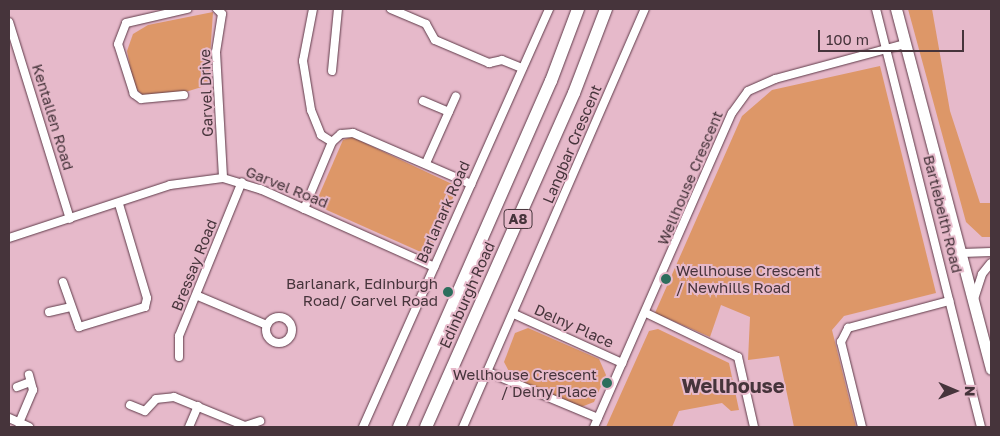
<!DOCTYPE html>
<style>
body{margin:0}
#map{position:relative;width:1000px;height:436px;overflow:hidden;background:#e6b9ca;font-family:"Golos Text",sans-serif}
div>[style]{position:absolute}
.green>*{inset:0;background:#dd9768}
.roads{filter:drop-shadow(0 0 1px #5f3a49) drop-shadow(0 0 1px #5f3a49)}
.street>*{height:8px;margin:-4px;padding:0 4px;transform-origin:4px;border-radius:4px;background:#fff}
.street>.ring{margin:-4px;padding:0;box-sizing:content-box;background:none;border:8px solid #fff;border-radius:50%}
.secondary>*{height:11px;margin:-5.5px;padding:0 5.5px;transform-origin:5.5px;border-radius:5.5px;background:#fff}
.primary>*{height:12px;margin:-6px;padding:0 6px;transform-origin:6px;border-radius:6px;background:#fff}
.dots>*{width:14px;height:14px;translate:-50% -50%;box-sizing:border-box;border:2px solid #e6b9ca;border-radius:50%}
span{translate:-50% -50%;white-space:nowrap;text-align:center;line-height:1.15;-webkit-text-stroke:4px #e6b9ca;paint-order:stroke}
.shield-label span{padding:1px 4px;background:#e6b9ca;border:1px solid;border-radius:4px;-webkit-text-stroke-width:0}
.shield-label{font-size:14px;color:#46343b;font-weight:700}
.street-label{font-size:15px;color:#46343b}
.poi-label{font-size:15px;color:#46343b}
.left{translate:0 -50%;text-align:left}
.right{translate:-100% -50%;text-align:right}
.district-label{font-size:20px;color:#46343b;font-weight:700}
.frame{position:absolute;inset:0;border:10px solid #46343b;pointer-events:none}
.north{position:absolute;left:930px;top:366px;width:50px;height:50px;-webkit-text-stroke:4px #e6b9ca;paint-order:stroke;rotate:91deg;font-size:14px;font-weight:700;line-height:20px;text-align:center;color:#46343b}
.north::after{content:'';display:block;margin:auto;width:18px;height:22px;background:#46343b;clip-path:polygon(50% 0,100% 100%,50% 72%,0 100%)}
.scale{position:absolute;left:818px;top:30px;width:146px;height:22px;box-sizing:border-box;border:2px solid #46343b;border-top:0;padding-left:6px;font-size:15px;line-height:18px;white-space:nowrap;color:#46343b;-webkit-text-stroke:4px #e6b9ca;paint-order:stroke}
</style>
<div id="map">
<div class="green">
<div style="clip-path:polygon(908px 9px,932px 9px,950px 111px,980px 203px,991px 203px,991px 237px,982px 237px,966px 222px)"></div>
<div style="clip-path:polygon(213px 12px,208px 85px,160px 100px,143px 96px,134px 86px,127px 51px,133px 34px,148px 25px)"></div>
<div style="clip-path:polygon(880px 66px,936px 293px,844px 316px,832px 330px,856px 427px,794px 427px,779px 356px,748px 360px,750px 317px,721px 305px,710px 337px,655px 313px,742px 116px,772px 90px)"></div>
<div style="clip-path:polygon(352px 137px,452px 184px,455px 193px,430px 251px,423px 253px,320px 207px,317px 200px,343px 140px)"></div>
<div style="clip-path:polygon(528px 328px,599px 359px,606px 375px,594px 402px,581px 407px,512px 377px,504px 362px,515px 333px)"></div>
<div style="clip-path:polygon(658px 329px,729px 363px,739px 410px,731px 411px,722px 403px,679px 411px,672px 427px,606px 427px,649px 331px)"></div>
</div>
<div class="roads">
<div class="street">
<div style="left:217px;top:9px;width:7px;rotate:45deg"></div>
<div style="left:222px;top:14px;width:38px;rotate:99deg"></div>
<div style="left:216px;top:52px;width:126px;rotate:86.8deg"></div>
<div style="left:313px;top:9px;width:53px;rotate:100.9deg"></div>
<div style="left:303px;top:61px;width:50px;rotate:80.7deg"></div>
<div style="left:311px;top:110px;width:27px;rotate:68deg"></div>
<div style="left:321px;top:135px;width:13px;rotate:32deg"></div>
<div style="left:391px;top:9px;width:38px;rotate:23deg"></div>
<div style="left:426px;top:24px;width:18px;rotate:61deg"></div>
<div style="left:435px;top:40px;width:59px;rotate:23.1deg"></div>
<div style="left:489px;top:63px;width:13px;rotate:-13deg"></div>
<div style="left:502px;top:60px;width:22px;rotate:22deg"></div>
<div style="left:876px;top:9px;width:431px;rotate:75.9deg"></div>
<div style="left:9px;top:22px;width:206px;rotate:72.8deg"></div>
<div style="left:332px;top:71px;width:62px;rotate:-84.5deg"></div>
<div style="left:184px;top:95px;width:43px;rotate:174.7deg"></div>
<div style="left:141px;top:99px;width:9px;rotate:-144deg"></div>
<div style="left:134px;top:94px;width:52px;rotate:-107.7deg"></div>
<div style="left:118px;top:44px;width:22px;rotate:-69deg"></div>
<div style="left:126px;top:23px;width:63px;rotate:-12.9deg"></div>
<div style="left:423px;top:101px;width:28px;rotate:23deg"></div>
<div style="left:426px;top:163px;width:73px;rotate:-65.9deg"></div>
<div style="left:304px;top:209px;width:73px;rotate:-67.3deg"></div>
<div style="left:332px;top:142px;width:12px;rotate:-42deg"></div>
<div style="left:341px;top:134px;width:12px;rotate:-5deg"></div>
<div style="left:353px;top:133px;width:129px;rotate:23.4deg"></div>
<div style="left:9px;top:238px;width:169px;rotate:-18.2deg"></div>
<div style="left:170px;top:185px;width:53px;rotate:-7.5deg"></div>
<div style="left:223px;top:178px;width:39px;rotate:17deg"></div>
<div style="left:260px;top:189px;width:191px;rotate:24.1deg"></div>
<div style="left:962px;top:253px;width:29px;rotate:-2deg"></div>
<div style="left:63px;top:282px;width:48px;rotate:70.4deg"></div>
<div style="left:79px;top:327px;width:69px;rotate:-16.9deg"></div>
<div style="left:145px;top:307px;width:9px;rotate:-77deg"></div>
<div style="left:147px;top:298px;width:98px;rotate:-106.6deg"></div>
<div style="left:198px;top:296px;width:75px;rotate:22.8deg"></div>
<div style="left:974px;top:299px;width:26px;rotate:-72deg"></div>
<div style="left:982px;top:274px;width:14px;rotate:-51deg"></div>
<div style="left:49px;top:312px;width:22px;rotate:-13deg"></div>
<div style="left:646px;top:313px;width:102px;rotate:25.6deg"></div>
<div style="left:738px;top:357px;width:72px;rotate:77.1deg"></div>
<div style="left:514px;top:314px;width:119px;rotate:24.4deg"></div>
<div class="ring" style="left:266px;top:317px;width:18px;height:18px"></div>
<div style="left:179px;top:357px;width:21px;rotate:-90deg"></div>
<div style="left:179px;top:336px;width:166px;rotate:-67.8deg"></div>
<div style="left:488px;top:372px;width:119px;rotate:22.7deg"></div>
<div style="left:17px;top:387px;width:14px;rotate:-21deg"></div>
<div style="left:130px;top:405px;width:16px;rotate:22deg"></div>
<div style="left:145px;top:411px;width:16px;rotate:-47deg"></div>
<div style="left:156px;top:399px;width:18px;rotate:-6deg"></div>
<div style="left:174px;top:397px;width:77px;rotate:22.2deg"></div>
<div style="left:245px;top:426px;width:16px;rotate:-18deg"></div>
<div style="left:9px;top:418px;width:22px;rotate:24deg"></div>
<div style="left:19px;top:423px;width:36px;rotate:-67deg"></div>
<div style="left:33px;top:390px;width:16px;rotate:-105deg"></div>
<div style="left:189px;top:427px;width:23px;rotate:-67deg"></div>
<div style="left:363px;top:427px;width:458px;rotate:-66deg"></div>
<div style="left:463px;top:427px;width:456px;rotate:-66.5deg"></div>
<div style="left:594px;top:427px;width:343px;rotate:-66.3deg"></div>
<div style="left:732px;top:113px;width:27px;rotate:-54deg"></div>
<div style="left:748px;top:91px;width:30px;rotate:-24deg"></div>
<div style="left:775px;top:79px;width:135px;rotate:-15.1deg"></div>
<div style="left:862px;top:427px;width:88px;rotate:-103.9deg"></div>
<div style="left:841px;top:342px;width:16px;rotate:-63deg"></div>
<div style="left:848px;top:328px;width:105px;rotate:-15deg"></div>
</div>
<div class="secondary">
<div style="left:896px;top:9px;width:372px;rotate:75.2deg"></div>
</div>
<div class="primary">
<div style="left:399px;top:427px;width:378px;rotate:-66.3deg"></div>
<div style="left:551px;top:81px;width:77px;rotate:-69.4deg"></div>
<div style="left:426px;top:427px;width:365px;rotate:-66.1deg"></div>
<div style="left:574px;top:93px;width:90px;rotate:-69.1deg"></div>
</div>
</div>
<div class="dots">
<div style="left:666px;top:279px;background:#2d6e5d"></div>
<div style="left:448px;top:292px;background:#2d6e5d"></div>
<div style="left:607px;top:383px;background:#2d6e5d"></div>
</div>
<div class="shield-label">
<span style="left:518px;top:219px">A8</span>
</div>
<div class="street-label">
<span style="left:206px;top:93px;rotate:-92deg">Garvel Drive</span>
<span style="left:53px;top:117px;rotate:73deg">Kentallen Road</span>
<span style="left:572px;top:144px;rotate:-67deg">Langbar Crescent</span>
<span style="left:690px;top:178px;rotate:-67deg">Wellhouse Crescent</span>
<span style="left:287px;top:187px;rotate:22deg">Garvel Road</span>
<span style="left:443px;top:212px;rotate:-66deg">Barlanark Road</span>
<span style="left:943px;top:214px;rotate:76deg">Bartiebeith Road</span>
<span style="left:194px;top:265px;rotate:-68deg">Bressay Road</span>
<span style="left:467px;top:295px;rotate:-66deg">Edinburgh Road</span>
<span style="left:574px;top:326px;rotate:24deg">Delny Place</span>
</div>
<div class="poi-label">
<span class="left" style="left:676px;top:279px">Wellhouse Crescent<br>/ Newhills Road</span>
<span class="right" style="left:438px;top:292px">Barlanark, Edinburgh<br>Road/ Garvel Road</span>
<span class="right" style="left:597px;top:383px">Wellhouse Crescent<br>/ Delny Place</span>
</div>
<div class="district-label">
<span style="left:733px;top:385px">Wellhouse</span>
</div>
<div class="frame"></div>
<div class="north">N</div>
<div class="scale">100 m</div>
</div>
